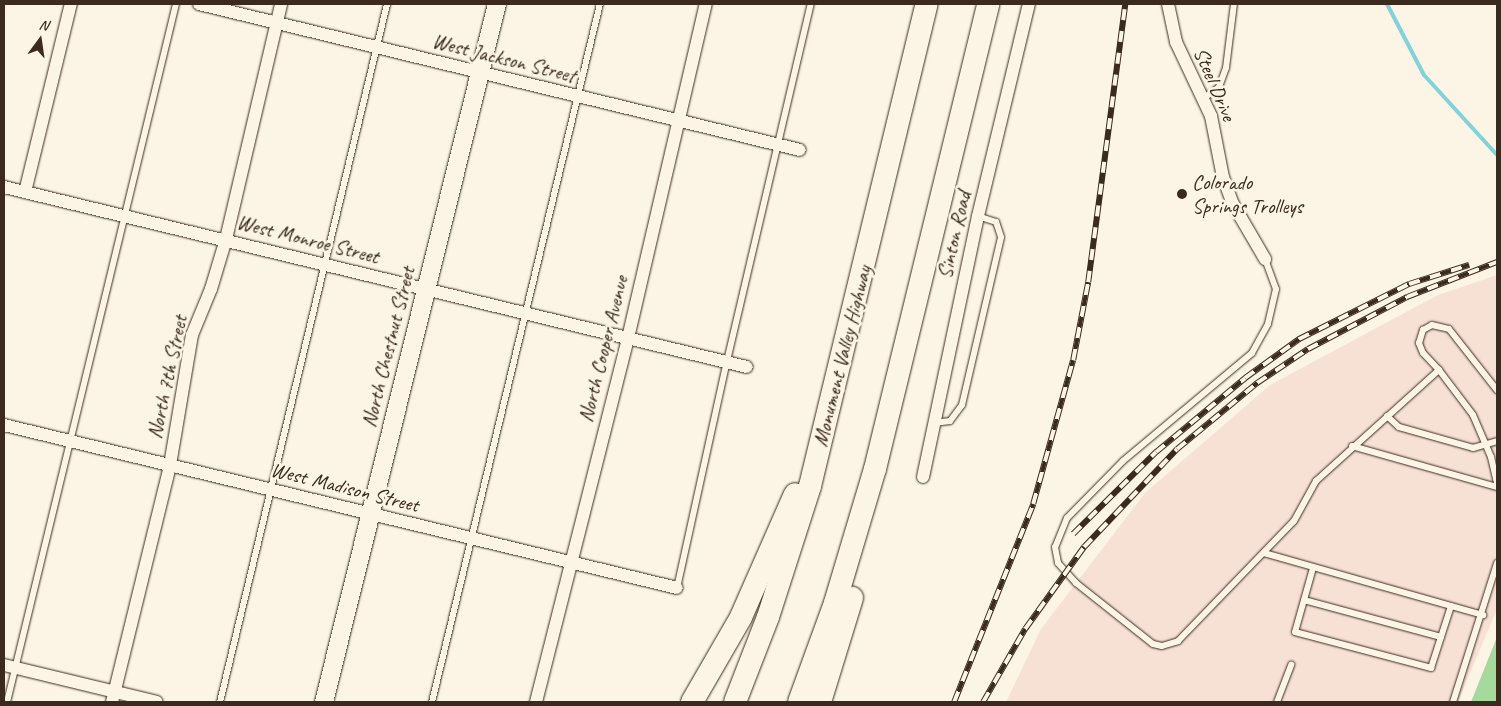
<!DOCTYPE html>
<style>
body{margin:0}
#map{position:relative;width:1501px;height:706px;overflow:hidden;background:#fcf5e5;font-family:Caveat,sans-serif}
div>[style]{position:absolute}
.built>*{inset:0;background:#f7e1d5}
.green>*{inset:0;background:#a5da9c}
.stream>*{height:4px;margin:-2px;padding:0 2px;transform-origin:2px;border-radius:2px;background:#81d2da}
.roads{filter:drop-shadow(0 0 1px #3b2a1e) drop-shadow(0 0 1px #3b2a1e)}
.service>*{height:6px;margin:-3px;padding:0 3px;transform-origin:3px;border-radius:3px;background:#fcf5e5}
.minor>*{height:12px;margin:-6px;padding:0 6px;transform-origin:6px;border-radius:6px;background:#fcf5e5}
.secondary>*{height:18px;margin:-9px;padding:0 9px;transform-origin:9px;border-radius:9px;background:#fcf5e5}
.motorway>*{height:22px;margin:-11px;padding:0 11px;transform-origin:11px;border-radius:11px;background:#fcf5e5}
.rail>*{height:5.5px;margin-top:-2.75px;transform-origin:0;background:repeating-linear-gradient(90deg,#fcf5e5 0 11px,#3b2a1e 0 22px);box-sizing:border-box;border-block:1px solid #3b2a1e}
.dots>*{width:14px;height:14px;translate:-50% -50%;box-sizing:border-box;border:2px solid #fcf5e5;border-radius:50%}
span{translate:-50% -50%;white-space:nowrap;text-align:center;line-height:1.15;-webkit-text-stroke:5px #fcf5e5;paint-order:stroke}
.street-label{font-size:21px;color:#3b2a1e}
.poi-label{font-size:21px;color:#3b2a1e}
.left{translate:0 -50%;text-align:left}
.frame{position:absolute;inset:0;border:5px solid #3b2a1e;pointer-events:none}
.north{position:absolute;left:15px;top:15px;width:50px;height:50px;-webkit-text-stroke:4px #fcf5e5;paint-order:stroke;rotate:14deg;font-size:14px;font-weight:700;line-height:20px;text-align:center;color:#3b2a1e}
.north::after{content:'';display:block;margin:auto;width:18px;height:22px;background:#3b2a1e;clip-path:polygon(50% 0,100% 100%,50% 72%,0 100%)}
</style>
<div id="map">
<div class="built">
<div style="clip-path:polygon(1497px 275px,1497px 609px,1458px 702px,1006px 702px,1041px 629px,1145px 493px,1270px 385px,1438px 295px)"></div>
</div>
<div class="green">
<div style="clip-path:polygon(1497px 637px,1497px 702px,1471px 702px)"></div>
</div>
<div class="stream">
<div style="left:1387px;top:4px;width:80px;rotate:62.5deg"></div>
<div style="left:1424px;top:75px;width:108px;rotate:47.6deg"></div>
</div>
<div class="roads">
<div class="service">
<div style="left:1204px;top:98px;width:19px;rotate:-36deg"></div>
<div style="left:1219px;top:87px;width:20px;rotate:-70deg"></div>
<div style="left:1226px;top:68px;width:64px;rotate:-82.9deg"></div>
<div style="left:1265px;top:259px;width:32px;rotate:70deg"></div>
<div style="left:1276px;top:289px;width:36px;rotate:103deg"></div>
<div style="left:1268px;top:324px;width:33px;rotate:119deg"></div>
<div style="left:1252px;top:353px;width:168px;rotate:140.1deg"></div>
<div style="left:1123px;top:461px;width:80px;rotate:134.5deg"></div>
<div style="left:1067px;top:518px;width:31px;rotate:112deg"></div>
<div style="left:1055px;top:547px;width:16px;rotate:79deg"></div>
<div style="left:1058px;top:563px;width:27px;rotate:48deg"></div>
<div style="left:1076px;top:583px;width:98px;rotate:38.4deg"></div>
<div style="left:1153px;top:644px;width:9px;rotate:13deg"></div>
<div style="left:1162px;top:646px;width:17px;rotate:-17deg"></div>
<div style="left:1178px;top:641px;width:167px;rotate:-46deg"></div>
<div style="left:1294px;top:521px;width:46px;rotate:-61.2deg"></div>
<div style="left:1316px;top:481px;width:166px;rotate:-42.1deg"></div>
<div style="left:1439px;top:370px;width:56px;rotate:52.9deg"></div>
<div style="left:1473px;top:415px;width:46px;rotate:66.8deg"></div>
<div style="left:1491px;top:457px;width:28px;rotate:77deg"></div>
<div style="left:1439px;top:370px;width:23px;rotate:-133deg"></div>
<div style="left:1423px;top:353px;width:11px;rotate:-112deg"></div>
<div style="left:1419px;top:343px;width:14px;rotate:-73deg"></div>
<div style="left:1423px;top:330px;width:10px;rotate:-29deg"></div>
<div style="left:1432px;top:325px;width:17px;rotate:13deg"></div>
<div style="left:1449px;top:329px;width:78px;rotate:51.8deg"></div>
<div style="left:1387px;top:416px;width:16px;rotate:43deg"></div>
<div style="left:1399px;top:427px;width:77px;rotate:15.8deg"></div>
<div style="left:1473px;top:448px;width:25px;rotate:-16deg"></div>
<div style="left:934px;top:423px;width:16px;rotate:-7deg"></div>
<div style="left:950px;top:421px;width:20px;rotate:-53deg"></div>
<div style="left:962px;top:405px;width:172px;rotate:-76.9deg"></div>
<div style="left:1001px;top:237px;width:16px;rotate:-108deg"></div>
<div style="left:996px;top:222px;width:19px;rotate:-162deg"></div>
<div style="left:1352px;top:446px;width:151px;rotate:15.8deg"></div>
<div style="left:1264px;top:553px;width:228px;rotate:15.8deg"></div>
<div style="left:1313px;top:568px;width:66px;rotate:105.7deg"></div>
<div style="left:1295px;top:632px;width:141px;rotate:14.8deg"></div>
<div style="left:1431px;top:668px;width:65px;rotate:-72.1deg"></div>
<div style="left:677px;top:588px;width:232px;rotate:-77.6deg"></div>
<div style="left:727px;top:361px;width:367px;rotate:-76.8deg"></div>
<div style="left:1304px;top:600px;width:142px;rotate:15.1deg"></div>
<div style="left:7px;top:702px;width:718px;rotate:-76.39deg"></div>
<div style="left:220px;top:702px;width:718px;rotate:-76.54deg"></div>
<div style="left:432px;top:702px;width:718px;rotate:-76.47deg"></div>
<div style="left:1277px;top:702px;width:40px;rotate:-69deg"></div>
<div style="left:1453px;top:702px;width:146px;rotate:-72.4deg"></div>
</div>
<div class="minor">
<div style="left:199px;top:4px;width:618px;rotate:13.65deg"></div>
<div style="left:1168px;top:4px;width:39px;rotate:78deg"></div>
<div style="left:1176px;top:42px;width:82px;rotate:64.7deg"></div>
<div style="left:1211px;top:116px;width:62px;rotate:78.9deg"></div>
<div style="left:1223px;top:177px;width:29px;rotate:70deg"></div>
<div style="left:1233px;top:204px;width:64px;rotate:59.8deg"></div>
<div style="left:4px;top:187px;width:764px;rotate:13.62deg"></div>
<div style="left:25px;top:192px;width:194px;rotate:-76.3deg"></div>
<div style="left:4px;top:425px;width:692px;rotate:13.61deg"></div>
<div style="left:923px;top:477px;width:267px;rotate:-78.1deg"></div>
<div style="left:978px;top:216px;width:218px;rotate:-76.5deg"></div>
<div style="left:4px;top:665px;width:157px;rotate:13.6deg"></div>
<div style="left:112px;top:702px;width:244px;rotate:-76.2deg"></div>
<div style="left:170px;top:465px;width:132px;rotate:-80.4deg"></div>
<div style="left:192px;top:335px;width:50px;rotate:-67.6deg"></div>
<div style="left:211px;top:289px;width:52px;rotate:-73.3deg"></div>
<div style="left:226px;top:239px;width:241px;rotate:-76.8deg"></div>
<div style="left:536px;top:702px;width:375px;rotate:-75.8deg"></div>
<div style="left:628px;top:338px;width:343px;rotate:-76.9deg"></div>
</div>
<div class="secondary">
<div style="left:324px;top:702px;width:719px;rotate:-76.08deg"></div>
</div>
<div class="motorway">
<div style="left:692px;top:702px;width:98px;rotate:-60deg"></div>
<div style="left:741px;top:617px;width:134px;rotate:-66.3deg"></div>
<div style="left:735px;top:702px;width:91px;rotate:-68.8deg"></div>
<div style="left:768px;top:617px;width:138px;rotate:-72.2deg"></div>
<div style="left:810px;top:486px;width:496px;rotate:-76.4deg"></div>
<div style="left:799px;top:702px;width:105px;rotate:-70deg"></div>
<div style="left:835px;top:603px;width:140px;rotate:-73.4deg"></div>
<div style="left:875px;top:469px;width:479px;rotate:-76.3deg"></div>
<div style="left:820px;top:702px;width:109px;rotate:-72.9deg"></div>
</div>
</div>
<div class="rail">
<div style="left:1073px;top:534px;width:117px;rotate:-44.7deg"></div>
<div style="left:1156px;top:452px;width:116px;rotate:-39.7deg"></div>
<div style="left:1245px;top:378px;width:67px;rotate:-35.8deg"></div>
<div style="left:1299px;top:339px;width:123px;rotate:-26.6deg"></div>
<div style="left:1409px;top:284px;width:63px;rotate:-17.6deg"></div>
<div style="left:954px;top:702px;width:213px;rotate:-68.2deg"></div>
<div style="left:1033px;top:504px;width:149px;rotate:-74.5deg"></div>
<div style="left:1073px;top:360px;width:79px;rotate:-79.1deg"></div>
<div style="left:1088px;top:282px;width:280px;rotate:-82.4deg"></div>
<div style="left:983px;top:702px;width:84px;rotate:-60.1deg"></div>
<div style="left:1025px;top:629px;width:101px;rotate:-54.3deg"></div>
<div style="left:1084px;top:547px;width:135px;rotate:-46.5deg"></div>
<div style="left:1177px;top:449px;width:104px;rotate:-39.5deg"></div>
<div style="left:1257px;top:383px;width:61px;rotate:-33.7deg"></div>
<div style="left:1308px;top:349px;width:112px;rotate:-27.7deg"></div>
<div style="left:1407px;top:297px;width:97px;rotate:-21.3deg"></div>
</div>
<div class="dots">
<div style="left:1182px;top:194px;background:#3b2a1e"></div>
</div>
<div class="street-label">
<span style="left:504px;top:58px;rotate:14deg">West Jackson Street</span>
<span style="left:1215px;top:84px;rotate:67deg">Steel Drive</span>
<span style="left:954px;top:235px;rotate:-77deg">Sinton Road</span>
<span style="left:308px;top:239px;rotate:14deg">West Monroe Street</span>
<span style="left:388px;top:347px;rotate:-76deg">North Chestnut Street</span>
<span style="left:603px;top:349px;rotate:-76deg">North Cooper Avenue</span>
<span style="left:842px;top:356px;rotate:-76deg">Monument Valley Highway</span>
<span style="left:167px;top:377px;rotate:-78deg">North 7th Street</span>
<span style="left:345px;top:487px;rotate:14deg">West Madison Street</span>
</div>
<div class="poi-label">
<span class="left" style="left:1192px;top:194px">Colorado<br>Springs Trolleys</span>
</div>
<div class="frame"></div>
<div class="north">N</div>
</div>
